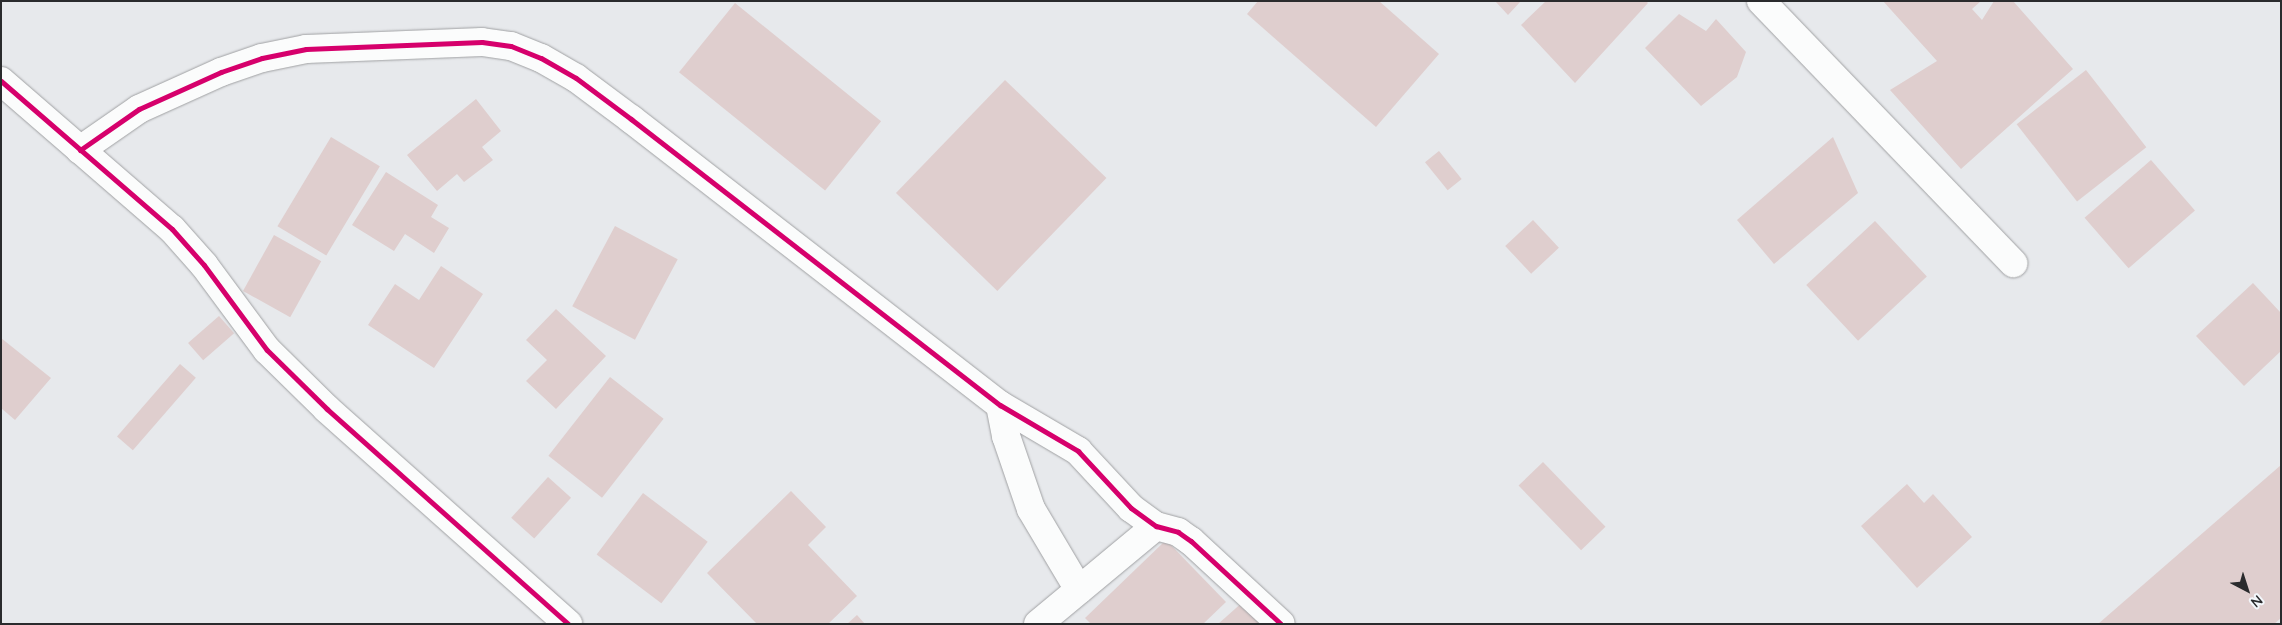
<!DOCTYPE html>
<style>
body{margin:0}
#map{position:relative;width:2282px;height:625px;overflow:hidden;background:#e7e9ec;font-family:Quicksand,sans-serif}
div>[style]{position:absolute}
.building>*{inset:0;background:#dfcece;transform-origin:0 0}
.roads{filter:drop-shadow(0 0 1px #a0a1a3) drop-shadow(0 0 1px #a0a1a3)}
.minor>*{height:28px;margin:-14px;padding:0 14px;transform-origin:14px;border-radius:14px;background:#fbfcfc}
.cycleway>*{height:5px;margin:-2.5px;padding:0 2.5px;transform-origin:2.5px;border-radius:2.5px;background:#d6006c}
span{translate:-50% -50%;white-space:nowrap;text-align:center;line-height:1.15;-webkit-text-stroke:4.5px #f3f7fb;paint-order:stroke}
.frame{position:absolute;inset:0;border:2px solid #2a2b2d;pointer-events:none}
.north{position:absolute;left:2222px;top:565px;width:50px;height:50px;-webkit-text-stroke:4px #f3f7fb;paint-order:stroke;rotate:140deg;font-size:14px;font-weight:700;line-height:20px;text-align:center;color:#2a2b2d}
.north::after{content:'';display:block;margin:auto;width:18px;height:22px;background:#2a2b2d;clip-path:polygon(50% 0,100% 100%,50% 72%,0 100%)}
</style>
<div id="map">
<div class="building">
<div style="clip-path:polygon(1258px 1px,1379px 1px,1439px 54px,1376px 127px,1247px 14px)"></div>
<div style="clip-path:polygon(1495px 1px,1521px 1px,1508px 15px)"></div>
<div style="clip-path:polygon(1546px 1px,1646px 1px,1648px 3px,1575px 83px,1521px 25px)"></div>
<div style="clip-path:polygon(1883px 1px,1981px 1px,1972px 9px,1982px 20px,1994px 1px,2013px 1px,2073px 69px,1961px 169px,1890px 90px,1937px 61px)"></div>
<div style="left:735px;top:3px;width:188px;height:89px;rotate:39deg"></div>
<div style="clip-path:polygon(1679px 14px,1706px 31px,1716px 19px,1746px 52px,1737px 77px,1701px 106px,1645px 48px)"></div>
<div style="left:2086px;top:70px;width:98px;height:88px;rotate:52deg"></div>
<div style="left:1005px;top:80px;width:141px;height:157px;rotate:44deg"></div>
<div style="clip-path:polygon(476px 99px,501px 131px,482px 147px,493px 160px,464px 182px,457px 174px,437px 191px,407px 155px)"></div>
<div style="left:331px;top:137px;width:57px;height:104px;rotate:31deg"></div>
<div style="clip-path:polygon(1833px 137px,1858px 193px,1774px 264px,1737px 220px)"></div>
<div style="left:1439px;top:151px;width:36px;height:18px;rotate:51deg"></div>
<div style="left:2151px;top:160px;width:67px;height:88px;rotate:49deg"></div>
<div style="clip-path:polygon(386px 172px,438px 205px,431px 217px,449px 228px,434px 253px,405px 234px,394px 251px,352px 225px)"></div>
<div style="left:1533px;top:220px;width:38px;height:38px;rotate:47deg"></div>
<div style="left:1875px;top:221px;width:76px;height:94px;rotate:47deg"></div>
<div style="left:615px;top:226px;width:71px;height:91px;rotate:28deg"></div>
<div style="left:274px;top:235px;width:54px;height:64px;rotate:29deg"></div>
<div style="clip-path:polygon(441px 266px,483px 294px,434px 368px,368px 325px,395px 284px,419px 300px)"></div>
<div style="clip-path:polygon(2253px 283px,2281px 313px,2281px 351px,2244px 386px,2196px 336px)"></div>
<div style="clip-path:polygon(556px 309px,606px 356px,556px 409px,526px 381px,547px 360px,526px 340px)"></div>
<div style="left:219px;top:316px;width:23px;height:41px;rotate:49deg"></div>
<div style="clip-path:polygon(1px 338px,51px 378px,15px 420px,1px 408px)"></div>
<div style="left:180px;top:364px;width:21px;height:96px;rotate:41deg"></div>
<div style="left:610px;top:377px;width:68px;height:100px;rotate:38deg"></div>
<div style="left:1543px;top:462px;width:90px;height:34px;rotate:46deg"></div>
<div style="clip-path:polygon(2281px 465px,2281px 618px,2274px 624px,2098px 624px)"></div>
<div style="left:548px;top:477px;width:31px;height:55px;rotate:42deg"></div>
<div style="clip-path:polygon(1907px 484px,1924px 503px,1933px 494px,1972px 537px,1917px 588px,1861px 526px)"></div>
<div style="clip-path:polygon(791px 491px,826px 527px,808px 545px,857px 596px,828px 624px,757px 624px,707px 573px)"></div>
<div style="left:643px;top:493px;width:81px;height:77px;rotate:37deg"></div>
<div style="clip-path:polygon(1166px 540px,1226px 602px,1203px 624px,1091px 624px,1085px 618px)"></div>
<div style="clip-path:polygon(1244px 601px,1265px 624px,1218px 624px)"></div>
<div style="clip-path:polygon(857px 615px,865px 624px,847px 624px)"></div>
</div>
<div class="roads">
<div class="minor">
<div style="left:1761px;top:1px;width:364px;rotate:46.1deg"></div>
<div style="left:1px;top:81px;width:226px;rotate:40.9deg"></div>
<div style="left:172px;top:229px;width:48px;rotate:48.4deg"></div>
<div style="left:204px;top:265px;width:106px;rotate:53.5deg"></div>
<div style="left:267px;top:350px;width:84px;rotate:44.5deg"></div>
<div style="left:327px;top:409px;width:323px;rotate:41.7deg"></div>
<div style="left:80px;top:150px;width:72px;rotate:-34.8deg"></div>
<div style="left:139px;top:109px;width:90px;rotate:-24.3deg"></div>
<div style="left:221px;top:72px;width:43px;rotate:-18.9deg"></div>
<div style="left:262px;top:58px;width:45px;rotate:-11.6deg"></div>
<div style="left:306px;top:49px;width:176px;rotate:-2.3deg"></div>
<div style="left:482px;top:42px;width:29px;rotate:8deg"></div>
<div style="left:511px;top:46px;width:32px;rotate:22deg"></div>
<div style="left:541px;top:58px;width:40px;rotate:29.7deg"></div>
<div style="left:576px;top:78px;width:69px;rotate:36.7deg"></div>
<div style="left:631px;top:119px;width:467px;rotate:37.8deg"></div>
<div style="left:1000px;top:405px;width:91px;rotate:30.5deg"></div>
<div style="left:1078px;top:451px;width:78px;rotate:47.1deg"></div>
<div style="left:1131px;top:508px;width:31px;rotate:36deg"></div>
<div style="left:1156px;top:526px;width:23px;rotate:15deg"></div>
<div style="left:1178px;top:532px;width:16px;rotate:35deg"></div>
<div style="left:1191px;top:541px;width:122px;rotate:42.7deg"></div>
<div style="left:1000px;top:405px;width:32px;rotate:79deg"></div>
<div style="left:1006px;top:436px;width:77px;rotate:71.1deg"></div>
<div style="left:1031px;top:509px;width:94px;rotate:59.3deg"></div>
<div style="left:1038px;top:624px;width:153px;rotate:-39.7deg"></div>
</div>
</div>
<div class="cycleway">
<div style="left:1px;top:81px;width:226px;rotate:40.9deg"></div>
<div style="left:172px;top:229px;width:48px;rotate:48.4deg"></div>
<div style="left:204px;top:265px;width:106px;rotate:53.5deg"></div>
<div style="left:267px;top:350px;width:84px;rotate:44.5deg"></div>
<div style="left:327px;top:409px;width:323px;rotate:41.7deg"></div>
<div style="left:80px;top:150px;width:72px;rotate:-34.8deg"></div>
<div style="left:139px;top:109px;width:90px;rotate:-24.3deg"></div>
<div style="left:221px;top:72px;width:43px;rotate:-18.9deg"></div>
<div style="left:262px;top:58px;width:45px;rotate:-11.6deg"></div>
<div style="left:306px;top:49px;width:176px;rotate:-2.3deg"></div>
<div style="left:482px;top:42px;width:29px;rotate:8deg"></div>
<div style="left:511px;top:46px;width:32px;rotate:22deg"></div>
<div style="left:541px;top:58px;width:40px;rotate:29.7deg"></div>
<div style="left:576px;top:78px;width:69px;rotate:36.7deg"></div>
<div style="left:631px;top:119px;width:467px;rotate:37.8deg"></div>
<div style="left:1000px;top:405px;width:91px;rotate:30.5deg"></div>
<div style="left:1078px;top:451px;width:78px;rotate:47.1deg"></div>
<div style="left:1131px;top:508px;width:31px;rotate:36deg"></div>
<div style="left:1156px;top:526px;width:23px;rotate:15deg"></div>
<div style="left:1178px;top:532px;width:16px;rotate:35deg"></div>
<div style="left:1191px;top:541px;width:122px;rotate:42.7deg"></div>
</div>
<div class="frame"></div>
<div class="north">N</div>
</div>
